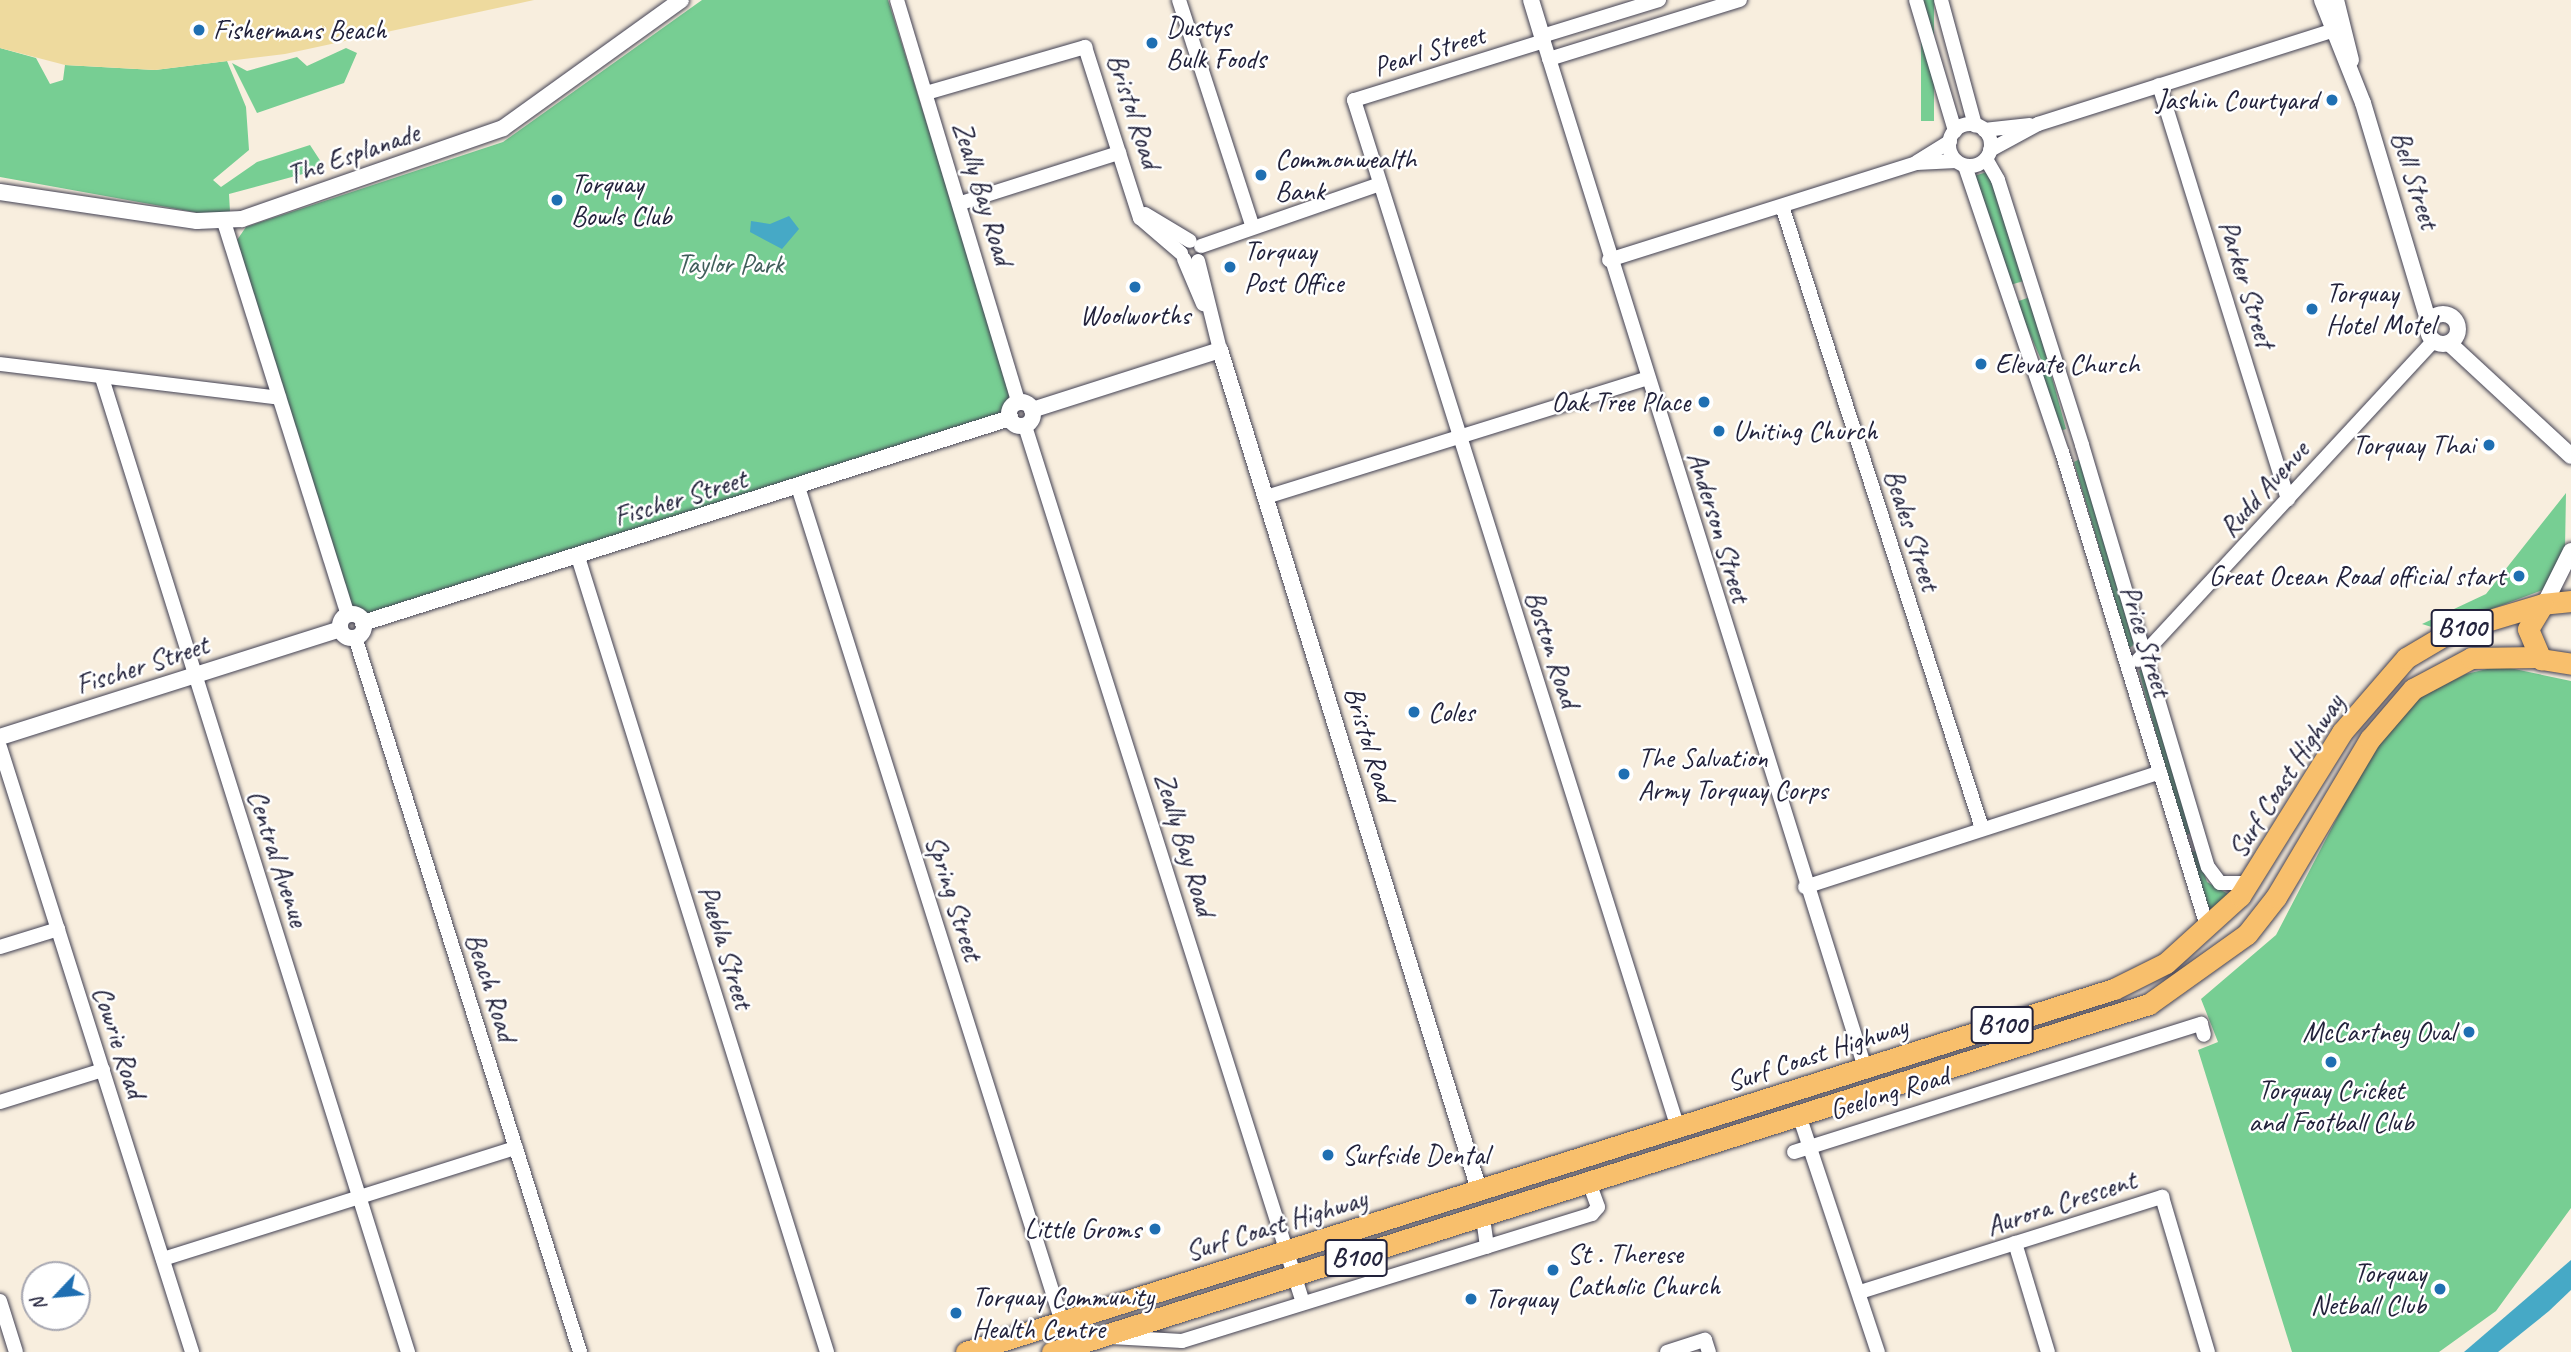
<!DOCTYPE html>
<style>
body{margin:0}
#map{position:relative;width:2571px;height:1352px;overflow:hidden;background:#f8eede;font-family:Caveat,sans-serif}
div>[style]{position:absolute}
.green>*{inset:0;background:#77ce93;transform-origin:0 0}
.sand>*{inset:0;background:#eeda9e}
.water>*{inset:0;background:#46a9c6}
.roads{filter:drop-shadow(0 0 2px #424153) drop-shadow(0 0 2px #424153)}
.minor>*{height:14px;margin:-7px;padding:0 7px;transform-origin:7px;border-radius:7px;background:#fff}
.minor>.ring{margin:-7px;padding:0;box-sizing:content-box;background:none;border:14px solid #fff;border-radius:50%}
.tertiary>*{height:16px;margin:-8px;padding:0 8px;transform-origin:8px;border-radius:8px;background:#fff}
.tertiary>.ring{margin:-8px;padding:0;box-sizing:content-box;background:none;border:16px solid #fff;border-radius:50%}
.primary>*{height:21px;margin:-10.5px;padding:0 10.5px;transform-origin:10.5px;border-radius:10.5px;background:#f8bf6c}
.dots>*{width:19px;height:19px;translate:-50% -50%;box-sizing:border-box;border:4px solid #fff;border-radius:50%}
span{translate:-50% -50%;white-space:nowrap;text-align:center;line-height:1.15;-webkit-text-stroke:5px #fff;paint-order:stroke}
.shield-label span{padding:2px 5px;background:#fff;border:2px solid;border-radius:5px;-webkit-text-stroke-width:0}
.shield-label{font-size:26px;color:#22223b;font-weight:700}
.poi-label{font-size:28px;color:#22223b}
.left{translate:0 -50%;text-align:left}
.right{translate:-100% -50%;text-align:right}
.street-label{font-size:28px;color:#22223b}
.park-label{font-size:28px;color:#405e5a}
.north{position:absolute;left:21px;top:1261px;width:70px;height:70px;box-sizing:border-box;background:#fff;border:2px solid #a7a7b1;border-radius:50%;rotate:244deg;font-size:19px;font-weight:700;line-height:28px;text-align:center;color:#22223b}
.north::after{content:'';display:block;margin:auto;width:24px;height:32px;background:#1f6fb2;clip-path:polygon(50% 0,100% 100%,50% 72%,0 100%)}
</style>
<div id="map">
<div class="green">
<div style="clip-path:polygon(702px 0,888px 0,1010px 389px,1008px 402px,999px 415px,363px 615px,350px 607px,237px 240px,246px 227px,503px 142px)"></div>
<div style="left:1921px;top:0;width:13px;height:121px"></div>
<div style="clip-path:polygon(0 48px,36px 58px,50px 84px,63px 80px,65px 65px,155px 70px,227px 61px,246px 107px,249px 150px,213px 180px,221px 187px,257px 162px,310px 145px,325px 168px,229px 194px,230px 212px,205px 214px,0 177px)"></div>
<div style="clip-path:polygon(346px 48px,357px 53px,344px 83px,257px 113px,232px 63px,247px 71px,297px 57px,307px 66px)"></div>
<div style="left:1990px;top:171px;width:115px;height:15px;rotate:73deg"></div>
<div style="clip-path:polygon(2030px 297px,2066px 429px,2060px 431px,2040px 372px,2043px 364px,2016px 302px)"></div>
<div style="clip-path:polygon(2080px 459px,2134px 645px,2129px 648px,2074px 462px)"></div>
<div style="clip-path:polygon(2566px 493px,2565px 549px,2543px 590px,2438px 629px,2422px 624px,2486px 594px)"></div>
<div style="clip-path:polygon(2500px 666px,2571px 681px,2571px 1208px,2496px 1311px,2439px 1352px,2292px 1352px,2198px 1050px,2218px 1042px,2201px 999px,2276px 935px,2376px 743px,2416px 699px,2466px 674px)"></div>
<div style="clip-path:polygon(2143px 669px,2193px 832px,2184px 836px,2139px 671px)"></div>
<div style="clip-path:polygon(2197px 851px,2207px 882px,2230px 895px,2210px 913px,2190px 852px)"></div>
</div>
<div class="sand">
<div style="clip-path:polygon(0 0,534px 0,285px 54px,155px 70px,65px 65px,0 48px)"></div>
</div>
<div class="water">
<div style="clip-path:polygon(789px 216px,799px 229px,782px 249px,750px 232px,751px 221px,770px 224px)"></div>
<div style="clip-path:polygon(2571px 1260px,2571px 1290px,2549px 1311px,2498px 1352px,2464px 1352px)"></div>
</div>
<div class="roads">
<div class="minor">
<div style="left:897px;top:0;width:421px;rotate:73.2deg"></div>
<div style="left:1179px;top:0;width:237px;rotate:72deg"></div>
<div style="left:1659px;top:0;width:122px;rotate:162.9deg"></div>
<div style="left:1542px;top:36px;width:1081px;rotate:72.62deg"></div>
<div style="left:1916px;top:0;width:137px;rotate:73.4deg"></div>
<div style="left:1941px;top:0;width:130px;rotate:74.8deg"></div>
<div style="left:1544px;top:41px;width:199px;rotate:162.7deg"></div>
<div style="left:1354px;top:100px;width:1078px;rotate:72.51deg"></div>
<div style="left:1549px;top:59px;width:200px;rotate:-17.2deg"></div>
<div style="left:2159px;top:85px;width:434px;rotate:72.7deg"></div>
<div style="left:926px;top:93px;width:166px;rotate:-16.1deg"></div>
<div style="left:1085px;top:47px;width:180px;rotate:72.2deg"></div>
<div style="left:1140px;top:218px;width:54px;rotate:40.5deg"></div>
<div class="ring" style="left:1949px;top:124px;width:28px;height:28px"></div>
<div style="left:1984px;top:130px;width:46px;rotate:-6.2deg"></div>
<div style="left:1990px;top:150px;width:55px;rotate:-28.4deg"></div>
<div style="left:2038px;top:124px;width:320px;rotate:-17.6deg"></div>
<div style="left:1986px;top:159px;width:24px;rotate:60deg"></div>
<div style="left:1998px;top:180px;width:278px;rotate:72.4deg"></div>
<div style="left:2082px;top:445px;width:440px;rotate:73.4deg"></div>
<div style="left:2208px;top:867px;width:20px;rotate:53deg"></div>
<div style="left:2220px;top:883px;width:30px"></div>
<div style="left:1917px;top:162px;width:39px;rotate:-32deg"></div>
<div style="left:1965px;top:166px;width:302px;rotate:71.3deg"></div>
<div style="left:2062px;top:452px;width:499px;rotate:73deg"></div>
<div style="left:961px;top:203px;width:166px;rotate:-17.6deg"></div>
<div style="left:1782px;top:206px;width:653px;rotate:72.18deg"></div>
<div style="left:1145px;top:214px;width:52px;rotate:31deg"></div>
<div style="left:224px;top:222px;width:412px;rotate:72.5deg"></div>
<div style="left:1201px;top:246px;width:189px;rotate:-19.1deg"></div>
<div style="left:1184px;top:259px;width:49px;rotate:67.1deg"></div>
<div style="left:1609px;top:260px;width:322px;rotate:-17.5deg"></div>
<div style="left:1916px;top:163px;width:40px;rotate:-2.9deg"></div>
<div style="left:1198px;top:261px;width:92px;rotate:76.1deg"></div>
<div style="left:0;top:364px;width:281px;rotate:6.9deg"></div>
<div style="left:102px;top:378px;width:1021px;rotate:72.56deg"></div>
<div style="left:1025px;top:426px;width:920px;rotate:72.41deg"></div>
<div style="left:799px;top:490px;width:873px;rotate:72.46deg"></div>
<div style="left:1266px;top:497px;width:398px;rotate:-17.3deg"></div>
<div style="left:578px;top:557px;width:833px;rotate:72.61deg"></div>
<div style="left:355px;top:637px;width:750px;rotate:72.53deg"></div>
<div style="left:2138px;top:660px;width:434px;rotate:-47.2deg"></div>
<div style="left:0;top:747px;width:635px;rotate:72.39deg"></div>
<div style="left:1805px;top:887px;width:373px;rotate:-17.9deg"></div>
<div style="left:0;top:947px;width:61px;rotate:-17.2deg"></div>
<div style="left:0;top:1102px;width:108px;rotate:-17.3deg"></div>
<div style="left:1800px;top:1118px;width:247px;rotate:71.6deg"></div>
<div style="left:1794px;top:1152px;width:427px;rotate:-17.5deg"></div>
<div style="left:2201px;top:1024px;width:11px;rotate:75deg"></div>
<div style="left:1483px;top:1218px;width:29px;rotate:82deg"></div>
<div style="left:2015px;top:1243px;width:114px;rotate:73.2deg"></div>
<div style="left:163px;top:1259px;width:370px;rotate:-17.5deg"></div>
<div style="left:1860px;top:1292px;width:317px;rotate:-17.5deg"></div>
<div style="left:2162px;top:1197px;width:162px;rotate:73.5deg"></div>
<div style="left:0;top:1301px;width:53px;rotate:72.6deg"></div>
<div style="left:1111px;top:1337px;width:71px;rotate:3.2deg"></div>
<div style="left:1182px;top:1341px;width:429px;rotate:-17.2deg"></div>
<div style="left:1592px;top:1214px;width:9px;rotate:-49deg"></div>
<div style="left:1598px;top:1207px;width:23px;rotate:-110deg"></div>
<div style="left:1667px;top:1352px;width:40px;rotate:-18deg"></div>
<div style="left:1705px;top:1340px;width:13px;rotate:72deg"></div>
</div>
<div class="tertiary">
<div style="left:1531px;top:0;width:38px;rotate:73deg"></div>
<div style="left:2322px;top:0;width:111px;rotate:68.3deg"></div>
<div style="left:2363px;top:103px;width:230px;rotate:73.3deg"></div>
<div style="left:2336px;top:0;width:62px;rotate:76deg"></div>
<div style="left:0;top:192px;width:199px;rotate:8.4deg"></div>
<div style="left:197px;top:221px;width:45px;rotate:-2.5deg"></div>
<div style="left:242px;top:219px;width:276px;rotate:-19.2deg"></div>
<div style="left:503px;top:128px;width:219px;rotate:-35.7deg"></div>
<div class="ring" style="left:2428px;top:314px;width:14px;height:14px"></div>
<div style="left:2449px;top:343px;width:166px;rotate:42.8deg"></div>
<div class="ring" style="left:1009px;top:402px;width:8px;height:8px"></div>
<div style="left:1032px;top:410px;width:197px;rotate:-17.7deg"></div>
<div style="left:1220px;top:350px;width:879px;rotate:72.86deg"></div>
<div style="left:2545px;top:603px;width:58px;rotate:-63.4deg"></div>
<div class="ring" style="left:340px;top:614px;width:8px;height:8px"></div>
<div style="left:363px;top:623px;width:679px;rotate:-17.58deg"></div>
<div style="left:0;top:737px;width:357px;rotate:-17.6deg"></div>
</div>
<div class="primary">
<div style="left:2571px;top:601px;width:28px;rotate:174deg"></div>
<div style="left:2543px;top:604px;width:29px;rotate:121deg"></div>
<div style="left:2528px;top:629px;width:33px;rotate:67deg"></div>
<div style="left:2541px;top:659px;width:30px;rotate:9deg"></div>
<div style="left:966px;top:1352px;width:1204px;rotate:-17.55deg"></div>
<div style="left:2114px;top:989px;width:58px;rotate:-26.6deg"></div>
<div style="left:2166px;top:963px;width:100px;rotate:-42.2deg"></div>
<div style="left:2240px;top:896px;width:193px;rotate:-58.1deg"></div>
<div style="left:2342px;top:732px;width:98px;rotate:-49.1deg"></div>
<div style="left:2406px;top:658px;width:51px;rotate:-30.6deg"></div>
<div style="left:2450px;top:632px;width:97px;rotate:-16.8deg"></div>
<div style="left:1052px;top:1352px;width:1151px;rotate:-17.6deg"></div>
<div style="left:2149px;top:1004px;width:120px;rotate:-35.5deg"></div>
<div style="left:2247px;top:934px;width:47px;rotate:-51.9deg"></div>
<div style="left:2276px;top:897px;width:184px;rotate:-59.3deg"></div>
<div style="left:2370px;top:739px;width:66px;rotate:-49.3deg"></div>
<div style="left:2413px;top:689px;width:66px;rotate:-28.1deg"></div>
<div style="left:2471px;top:658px;width:67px;rotate:-0.9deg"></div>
</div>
</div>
<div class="dots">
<div style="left:199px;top:30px;background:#1f6fb2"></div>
<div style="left:1152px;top:43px;background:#1f6fb2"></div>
<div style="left:2332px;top:100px;background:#1f6fb2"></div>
<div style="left:1261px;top:175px;background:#1f6fb2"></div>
<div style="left:557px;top:200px;background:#1f6fb2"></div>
<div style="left:1230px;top:267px;background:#1f6fb2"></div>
<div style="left:1135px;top:287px;background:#1f6fb2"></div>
<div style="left:2312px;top:309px;background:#1f6fb2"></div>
<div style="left:1981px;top:364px;background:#1f6fb2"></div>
<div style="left:1704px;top:402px;background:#1f6fb2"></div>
<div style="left:1719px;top:431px;background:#1f6fb2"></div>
<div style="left:2489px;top:445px;background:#1f6fb2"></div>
<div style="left:2519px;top:576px;background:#1f6fb2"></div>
<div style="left:1414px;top:712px;background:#1f6fb2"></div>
<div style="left:1624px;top:774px;background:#1f6fb2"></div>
<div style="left:2469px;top:1032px;background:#1f6fb2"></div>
<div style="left:2331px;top:1062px;background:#1f6fb2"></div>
<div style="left:1328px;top:1155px;background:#1f6fb2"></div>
<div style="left:1155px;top:1229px;background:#1f6fb2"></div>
<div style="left:1553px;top:1270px;background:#1f6fb2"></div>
<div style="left:2440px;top:1289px;background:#1f6fb2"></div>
<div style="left:1471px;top:1299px;background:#1f6fb2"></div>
<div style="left:956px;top:1313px;background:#1f6fb2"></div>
</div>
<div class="shield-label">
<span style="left:2462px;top:628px">B100</span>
<span style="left:2002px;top:1025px">B100</span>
<span style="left:1356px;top:1258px">B100</span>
</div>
<div class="poi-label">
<span class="left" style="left:1166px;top:43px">Dustys<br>Bulk Foods</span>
<span class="left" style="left:213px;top:30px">Fishermans Beach</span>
<span class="right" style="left:2318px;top:100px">Jashin Courtyard</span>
<span class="left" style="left:1275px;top:175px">Commonwealth<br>Bank</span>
<span class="left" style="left:571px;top:200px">Torquay<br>Bowls Club</span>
<span class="left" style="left:1244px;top:267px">Torquay<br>Post Office</span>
<span class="left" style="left:2326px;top:309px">Torquay<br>Hotel Motel</span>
<span style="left:1135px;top:315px">Woolworths</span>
<span class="left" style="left:1995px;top:364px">Elevate Church</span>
<span class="right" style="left:1690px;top:402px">Oak Tree Place</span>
<span class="left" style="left:1733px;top:431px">Uniting Church</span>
<span class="right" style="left:2475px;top:445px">Torquay Thai</span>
<span class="right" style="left:2505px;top:576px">Great Ocean Road official start</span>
<span class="left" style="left:1428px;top:712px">Coles</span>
<span class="left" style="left:1638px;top:774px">The Salvation<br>Army Torquay Corps</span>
<span class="right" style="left:2455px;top:1032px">McCartney Oval</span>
<span style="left:2331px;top:1106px">Torquay Cricket<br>and Football Club</span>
<span class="left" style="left:1342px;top:1155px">Surfside Dental</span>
<span class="right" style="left:1141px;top:1229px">Little Groms</span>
<span class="left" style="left:1567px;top:1270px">St . Therese<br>Catholic Church</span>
<span class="right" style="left:2426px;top:1289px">Torquay<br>Netball Club</span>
<span class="left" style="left:972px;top:1313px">Torquay Community<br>Health Centre</span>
<span class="left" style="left:1485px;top:1299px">Torquay</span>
</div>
<div class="street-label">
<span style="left:1429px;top:51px;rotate:-17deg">Pearl Street</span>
<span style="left:1134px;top:111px;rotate:72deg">Bristol Road</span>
<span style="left:353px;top:154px;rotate:-19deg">The Esplanade</span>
<span style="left:2415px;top:180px;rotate:72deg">Bell Street</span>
<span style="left:983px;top:193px;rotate:73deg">Zeally Bay Road</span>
<span style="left:2247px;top:284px;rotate:73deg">Parker Street</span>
<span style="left:2264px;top:489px;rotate:-48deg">Rudd Avenue</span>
<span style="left:680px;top:498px;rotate:-17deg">Fischer Street</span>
<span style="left:1719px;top:527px;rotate:73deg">Anderson Street</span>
<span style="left:1912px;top:530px;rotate:72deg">Beales Street</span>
<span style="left:2146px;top:641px;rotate:73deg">Price Street</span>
<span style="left:1552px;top:649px;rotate:72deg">Boston Road</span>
<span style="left:142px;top:665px;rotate:-18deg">Fischer Street</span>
<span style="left:1370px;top:744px;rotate:73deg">Bristol Road</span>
<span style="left:2286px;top:776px;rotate:-57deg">Surf Coast Highway</span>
<span style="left:1185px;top:844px;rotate:73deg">Zeally Bay Road</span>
<span style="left:278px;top:858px;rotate:72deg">Central Avenue</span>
<span style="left:954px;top:898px;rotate:72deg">Spring Street</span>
<span style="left:726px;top:947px;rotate:73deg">Puebla Street</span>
<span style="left:491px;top:987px;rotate:72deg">Beach Road</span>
<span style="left:119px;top:1042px;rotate:72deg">Cowrie Road</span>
<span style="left:1817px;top:1054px;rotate:-18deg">Surf Coast Highway</span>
<span style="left:1889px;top:1093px;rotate:-17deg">Geelong Road</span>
<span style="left:2061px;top:1203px;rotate:-18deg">Aurora Crescent</span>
<span style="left:1276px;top:1225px;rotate:-17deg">Surf Coast Highway</span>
</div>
<div class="park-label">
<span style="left:730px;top:264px">Taylor Park</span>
</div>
<div class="north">N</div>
</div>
